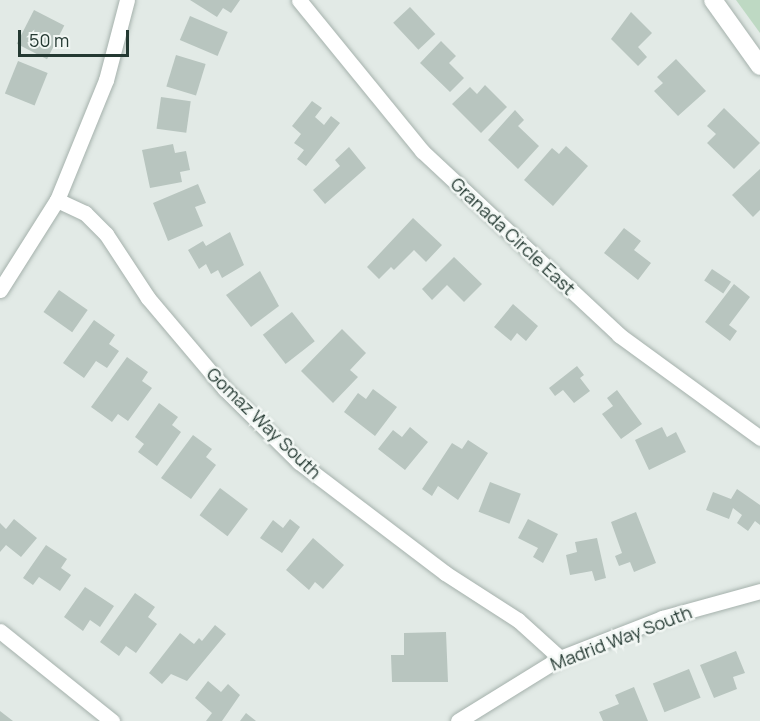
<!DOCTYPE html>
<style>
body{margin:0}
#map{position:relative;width:760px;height:721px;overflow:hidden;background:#e2eae6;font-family:Manrope,sans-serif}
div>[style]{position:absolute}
.green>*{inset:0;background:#bed9c3}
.building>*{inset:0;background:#b8c5bf;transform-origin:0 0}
.roads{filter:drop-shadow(0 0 2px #a5b1ac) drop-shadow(0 0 2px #a5b1ac)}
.street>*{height:15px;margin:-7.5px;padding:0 7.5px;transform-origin:7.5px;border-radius:7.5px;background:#fff}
.secondary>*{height:18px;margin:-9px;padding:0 9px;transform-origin:9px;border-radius:9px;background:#fff}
span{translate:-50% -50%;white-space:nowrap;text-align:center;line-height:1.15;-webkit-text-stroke:5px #f2f7f4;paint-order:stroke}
.street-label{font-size:18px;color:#243932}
.scale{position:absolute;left:18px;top:30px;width:111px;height:27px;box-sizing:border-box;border:3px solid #243932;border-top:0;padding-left:8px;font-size:18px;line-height:21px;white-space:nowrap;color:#243932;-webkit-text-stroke:4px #f2f7f4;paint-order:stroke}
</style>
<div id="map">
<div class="green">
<div style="clip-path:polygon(736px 0,760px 0,760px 33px)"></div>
</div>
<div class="building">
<div style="clip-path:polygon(190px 0,240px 0,231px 13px,223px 8px,217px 17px)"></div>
<div style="left:410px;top:7px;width:37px;height:23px;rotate:47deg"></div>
<div style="left:34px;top:10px;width:34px;height:38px;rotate:27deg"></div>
<div style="clip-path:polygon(631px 12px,652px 33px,638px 47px,647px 57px,638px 66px,611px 39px)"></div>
<div style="left:190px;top:16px;width:41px;height:26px;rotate:23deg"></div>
<div style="clip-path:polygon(441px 41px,456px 56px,449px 63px,464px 78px,450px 92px,420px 63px)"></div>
<div style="left:176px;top:55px;width:31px;height:33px;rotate:17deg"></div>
<div style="clip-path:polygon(676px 59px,706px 91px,678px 116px,654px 91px,663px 83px,657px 77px)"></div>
<div style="left:18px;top:61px;width:32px;height:35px;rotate:22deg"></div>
<div style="clip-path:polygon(485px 85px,507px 107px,481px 133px,452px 104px,470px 87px,477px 94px)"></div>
<div style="left:161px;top:97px;width:30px;height:32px;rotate:8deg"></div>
<div style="clip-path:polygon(312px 101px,322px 108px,315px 117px,324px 125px,331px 116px,340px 123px,306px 166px,297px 159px,304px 150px,294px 143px,301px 134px,292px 126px)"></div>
<div style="clip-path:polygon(724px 108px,760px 143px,734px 169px,707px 143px,716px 134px,707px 126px)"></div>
<div style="clip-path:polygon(515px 110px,524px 120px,518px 126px,539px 146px,518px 169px,488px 140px)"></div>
<div style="clip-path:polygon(173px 144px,175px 153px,186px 151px,190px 170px,180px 172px,182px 182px,150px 188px,142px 150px)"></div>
<div style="clip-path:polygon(566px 146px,588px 166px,553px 206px,524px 180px,552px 148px,559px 154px)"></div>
<div style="clip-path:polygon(349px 147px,366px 168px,325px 204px,313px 190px,340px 166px,335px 160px)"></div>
<div style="clip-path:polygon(760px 169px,760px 210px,753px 217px,732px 195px)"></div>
<div style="clip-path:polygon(198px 184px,206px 203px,195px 207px,203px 226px,168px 241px,153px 203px)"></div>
<div style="clip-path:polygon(413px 218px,442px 245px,426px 262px,414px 250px,394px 270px,391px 267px,379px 279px,367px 267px)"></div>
<div style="clip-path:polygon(624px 228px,641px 241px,634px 250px,651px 263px,638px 280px,604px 253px)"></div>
<div style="clip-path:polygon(230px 232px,244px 265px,222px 278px,218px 270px,211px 274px,206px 264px,199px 269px,188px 250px,203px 241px,206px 246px)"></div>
<div style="clip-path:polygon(454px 257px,482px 284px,464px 302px,447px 285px,432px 300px,422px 289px)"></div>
<div style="left:712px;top:269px;width:23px;height:14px;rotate:34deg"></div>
<div style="clip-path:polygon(260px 271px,279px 306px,251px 327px,226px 295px)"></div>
<div style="clip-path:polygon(734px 284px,750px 297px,729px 325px,737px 331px,730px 341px,705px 322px)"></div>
<div style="left:59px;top:290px;width:35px;height:27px;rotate:35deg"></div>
<div style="clip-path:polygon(513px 304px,538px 326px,526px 341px,517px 333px,511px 341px,494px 327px)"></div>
<div style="left:292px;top:312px;width:37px;height:37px;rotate:52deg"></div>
<div style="clip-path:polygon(94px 320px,115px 335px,109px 344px,119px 351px,107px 368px,96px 361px,84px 378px,63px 363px)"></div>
<div style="clip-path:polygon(342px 329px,366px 353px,350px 370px,358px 377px,333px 403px,301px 371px)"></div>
<div style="clip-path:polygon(127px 357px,148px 372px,142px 381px,152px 388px,128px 421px,118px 414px,112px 422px,91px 407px)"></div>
<div style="clip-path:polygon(577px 366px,584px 375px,580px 378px,590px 391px,574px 403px,563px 390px,555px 396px,549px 388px)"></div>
<div style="clip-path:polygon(373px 389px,397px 407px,375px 436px,344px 412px,358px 393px,366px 399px)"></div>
<div style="clip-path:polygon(617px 390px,642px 424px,621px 439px,602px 414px,613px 406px,607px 398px)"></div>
<div style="clip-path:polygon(159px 403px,178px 417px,172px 425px,181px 432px,157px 466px,138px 452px,144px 444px,135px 437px)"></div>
<div style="clip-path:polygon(410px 427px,428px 442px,405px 470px,378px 449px,393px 430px,402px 437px)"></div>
<div style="clip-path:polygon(662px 427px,667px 437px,676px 432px,686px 452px,649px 470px,635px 440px)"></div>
<div style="clip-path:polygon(193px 435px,212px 449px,206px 457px,216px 465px,191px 499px,161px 478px)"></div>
<div style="clip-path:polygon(468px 440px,488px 453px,458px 500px,438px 486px,432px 496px,422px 489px,452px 443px,462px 449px)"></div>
<div style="left:490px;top:482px;width:33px;height:32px;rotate:21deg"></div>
<div style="left:220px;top:488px;width:35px;height:34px;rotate:37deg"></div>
<div style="clip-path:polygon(737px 489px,760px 505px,760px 525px,755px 521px,748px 531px,737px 523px,742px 515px,733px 508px,729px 519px,706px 510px,713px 492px,731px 499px)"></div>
<div style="clip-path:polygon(636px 512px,656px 563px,634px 572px,630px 562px,619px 566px,615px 556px,622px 553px,611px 522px)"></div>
<div style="clip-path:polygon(14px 519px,37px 538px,21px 557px,6px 545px,0 552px,0 523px,6px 529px)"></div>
<div style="clip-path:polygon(290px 519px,300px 527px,282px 553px,260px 538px,273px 520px,283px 528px)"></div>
<div style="clip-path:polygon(528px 519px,558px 534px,543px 563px,533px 557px,538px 548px,518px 538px)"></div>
<div style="clip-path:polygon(313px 538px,344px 565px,323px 589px,315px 582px,309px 590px,286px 570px)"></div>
<div style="clip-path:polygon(597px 538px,606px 578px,595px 581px,592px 571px,570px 575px,566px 555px,577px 552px,575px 542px)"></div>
<div style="clip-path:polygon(46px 545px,67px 559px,61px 568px,71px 575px,60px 591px,39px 577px,33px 585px,23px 578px)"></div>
<div style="clip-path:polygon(85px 587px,114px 606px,100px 627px,90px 620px,83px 631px,64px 617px)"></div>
<div style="clip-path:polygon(135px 593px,155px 607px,148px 617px,157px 624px,136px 653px,126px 646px,119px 656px,100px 642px)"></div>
<div style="clip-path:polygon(215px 625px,226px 634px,187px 681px,171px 674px,162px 684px,149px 673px,180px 633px,194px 644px,199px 638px,202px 641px)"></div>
<div style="clip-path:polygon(446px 632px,448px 682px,392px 682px,391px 655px,404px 655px,404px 633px)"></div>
<div style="clip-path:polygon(736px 651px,745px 673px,733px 677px,737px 689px,714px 698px,700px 665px)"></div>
<div style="left:689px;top:669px;width:31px;height:39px;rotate:68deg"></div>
<div style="clip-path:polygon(208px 681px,221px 692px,228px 684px,240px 695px,222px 721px,206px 721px,212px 713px,195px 698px)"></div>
<div style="clip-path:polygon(634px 687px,648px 721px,603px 721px,599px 712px,619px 704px,615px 695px)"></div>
<div style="clip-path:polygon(0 711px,13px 721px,0 721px)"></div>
<div style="clip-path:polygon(246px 713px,256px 721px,240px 721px)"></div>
</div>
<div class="roads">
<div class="street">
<div style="left:299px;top:0;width:195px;rotate:50.8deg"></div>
<div style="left:422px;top:151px;width:270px;rotate:43deg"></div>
<div style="left:619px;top:335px;width:175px;rotate:36.1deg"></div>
<div style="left:57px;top:200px;width:31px;rotate:25deg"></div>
<div style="left:85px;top:213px;width:30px;rotate:45deg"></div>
<div style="left:106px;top:234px;width:77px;rotate:56.7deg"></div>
<div style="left:148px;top:298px;width:119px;rotate:49.8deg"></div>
<div style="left:225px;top:389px;width:104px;rotate:44.6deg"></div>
<div style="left:299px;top:462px;width:183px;rotate:37.2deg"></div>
<div style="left:445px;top:573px;width:87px;rotate:32.8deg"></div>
<div style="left:518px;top:620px;width:57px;rotate:42.1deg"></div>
<div style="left:0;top:290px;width:107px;rotate:-57.7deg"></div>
<div style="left:57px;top:200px;width:130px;rotate:-67.8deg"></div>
<div style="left:106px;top:80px;width:83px;rotate:-75.3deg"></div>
<div style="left:0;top:631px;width:144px;rotate:38.8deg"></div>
<div style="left:458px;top:721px;width:120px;rotate:-31.7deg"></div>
<div style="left:560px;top:658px;width:110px;rotate:-21.4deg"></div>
<div style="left:662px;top:618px;width:102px;rotate:-15.4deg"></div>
</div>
<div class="secondary">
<div style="left:713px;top:0;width:81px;rotate:54.5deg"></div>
</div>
</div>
<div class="street-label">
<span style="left:513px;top:236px;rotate:43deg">Granada Circle East</span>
<span style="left:264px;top:423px;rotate:44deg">Gomaz Way South</span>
<span style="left:621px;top:638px;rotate:-21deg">Madrid Way South</span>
</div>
<div class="scale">50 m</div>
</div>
